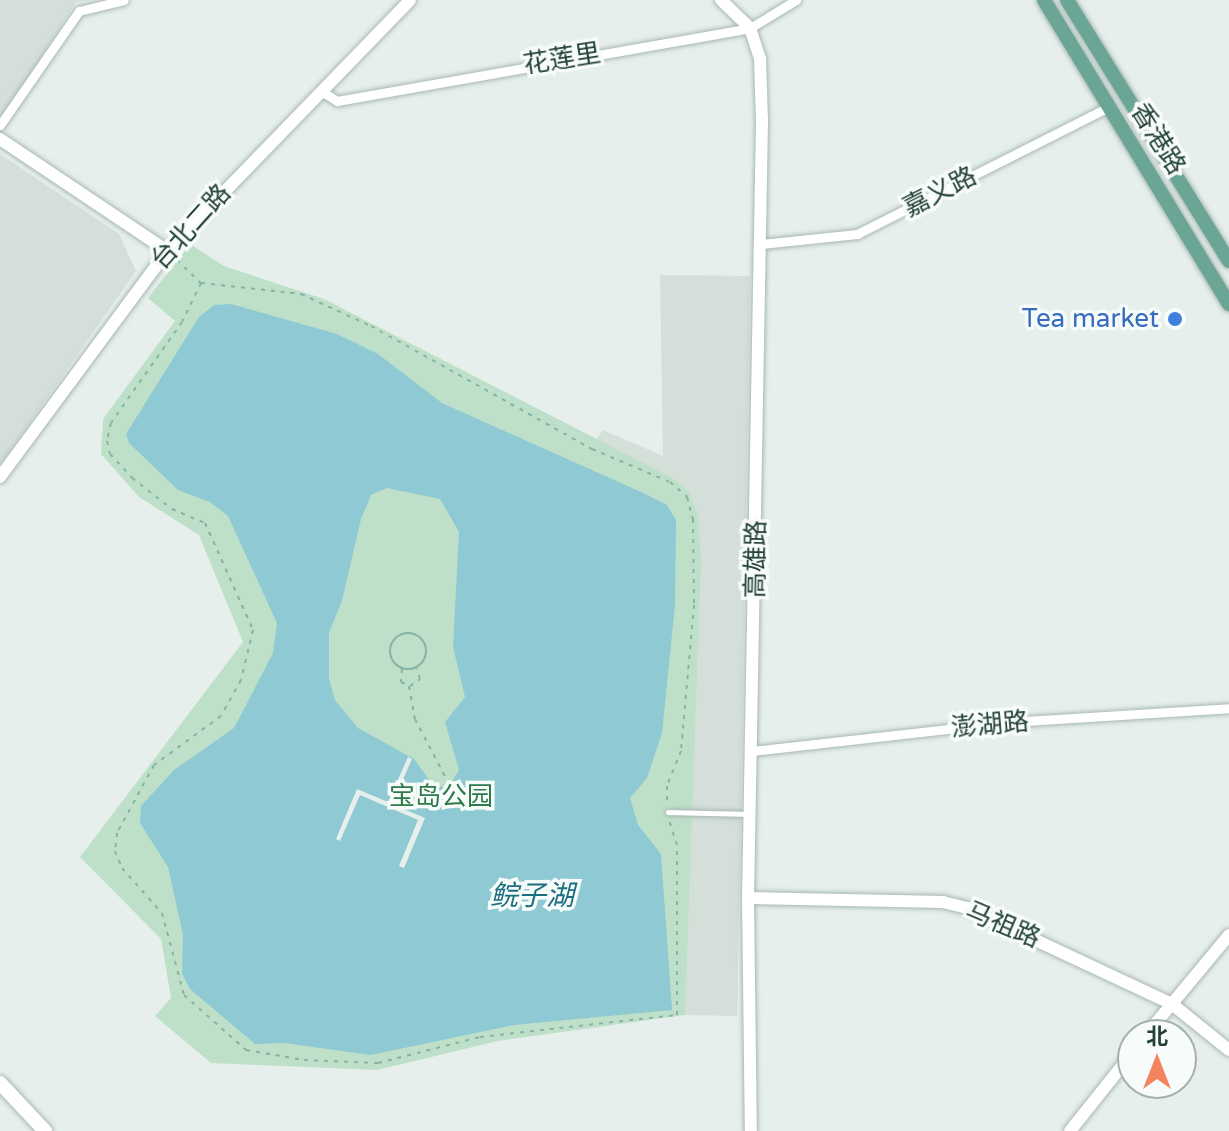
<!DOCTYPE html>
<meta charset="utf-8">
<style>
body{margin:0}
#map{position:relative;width:1229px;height:1131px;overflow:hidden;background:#e6efeb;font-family:"Varela Round","Noto Sans SC",sans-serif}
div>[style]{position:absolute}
.built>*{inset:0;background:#d4dfda}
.green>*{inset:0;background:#bfe0c8}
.water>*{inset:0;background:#8ec9d4}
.pier>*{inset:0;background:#e6efeb}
.path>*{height:2px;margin-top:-1px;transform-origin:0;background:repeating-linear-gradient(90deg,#86b3a5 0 4px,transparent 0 10px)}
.path>.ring{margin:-1px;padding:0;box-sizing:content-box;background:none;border:2px solid #86b3a5;border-radius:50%}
.roads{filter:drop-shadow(0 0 2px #a8b8b2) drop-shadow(0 0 2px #a8b8b2)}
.service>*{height:5px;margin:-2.5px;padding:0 2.5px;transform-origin:2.5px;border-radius:2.5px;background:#fff}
.minor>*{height:9px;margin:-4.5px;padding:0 4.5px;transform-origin:4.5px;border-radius:4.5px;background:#fff}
.tertiary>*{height:12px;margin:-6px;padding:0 6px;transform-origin:6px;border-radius:6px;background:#fff}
.secondary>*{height:14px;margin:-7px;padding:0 7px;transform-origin:7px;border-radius:7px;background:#fff}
.primary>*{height:14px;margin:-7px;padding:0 7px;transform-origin:7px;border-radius:7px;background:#6aa596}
.dots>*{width:22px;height:22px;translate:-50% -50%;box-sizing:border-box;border:4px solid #f7fbf9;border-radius:50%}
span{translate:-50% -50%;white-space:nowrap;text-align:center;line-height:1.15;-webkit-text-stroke:7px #f7fbf9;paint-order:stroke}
.street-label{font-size:26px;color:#24423a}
.shop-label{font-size:26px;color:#366cbe}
.right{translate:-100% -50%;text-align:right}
.park-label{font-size:26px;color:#2d7a4b}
.water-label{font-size:28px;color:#1c6f80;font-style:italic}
.north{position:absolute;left:1117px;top:1019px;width:80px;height:80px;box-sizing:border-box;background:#f7fbf9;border:2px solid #a3b1ad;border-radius:50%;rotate:0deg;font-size:22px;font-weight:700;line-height:32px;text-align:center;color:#24423a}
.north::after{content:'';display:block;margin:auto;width:28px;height:36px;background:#f4845f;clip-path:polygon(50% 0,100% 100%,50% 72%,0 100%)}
</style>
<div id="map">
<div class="built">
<div style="clip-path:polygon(0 0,90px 0,76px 2px,0 122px)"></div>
<div style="clip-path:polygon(0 154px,119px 234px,136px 271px,0 465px)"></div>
<div style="clip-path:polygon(660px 275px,750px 276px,737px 1016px,685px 1015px,698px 515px,671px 477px,595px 441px,603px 430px,663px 456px)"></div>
</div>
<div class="green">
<div style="clip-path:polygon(190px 244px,224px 266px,324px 299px,671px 477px,689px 492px,698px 515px,701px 561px,685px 1015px,498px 1041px,377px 1070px,211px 1063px,155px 1016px,171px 998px,161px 939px,80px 857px,243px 642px,199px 535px,139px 497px,101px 454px,103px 419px,175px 321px,148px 298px)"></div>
</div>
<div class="water">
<div style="clip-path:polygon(evenodd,231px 304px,337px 334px,378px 354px,442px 403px,641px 492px,667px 505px,676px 520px,675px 605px,662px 733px,647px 778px,630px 798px,638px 825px,661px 854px,672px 1010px,514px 1025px,371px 1055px,284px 1043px,255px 1044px,190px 989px,182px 974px,183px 935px,168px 867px,140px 823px,141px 806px,174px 770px,234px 728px,273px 653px,277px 623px,228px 516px,210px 502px,178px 490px,129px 443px,126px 434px,199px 317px,214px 305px,231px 304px,387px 488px,440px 499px,459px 532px,453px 647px,465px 697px,445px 722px,459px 770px,448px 788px,433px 785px,414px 759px,358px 728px,335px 700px,329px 679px,329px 633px,342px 601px,361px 519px,371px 495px,387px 488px)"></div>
</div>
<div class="pier">
<div style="clip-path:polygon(408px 757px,412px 759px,392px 804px,425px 818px,404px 868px,399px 866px,418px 820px,360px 795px,340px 841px,336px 839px,357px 789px,388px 802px)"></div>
</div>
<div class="path">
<div style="left:177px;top:260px;width:33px;rotate:44deg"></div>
<div style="left:201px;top:283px;width:101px;rotate:6.3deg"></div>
<div style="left:301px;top:294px;width:77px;rotate:24.6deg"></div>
<div style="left:371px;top:326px;width:253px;rotate:29.1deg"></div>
<div style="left:592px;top:449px;width:85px;rotate:22.9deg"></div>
<div style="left:670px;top:482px;width:23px;rotate:41deg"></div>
<div style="left:687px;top:497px;width:23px;rotate:75deg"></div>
<div style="left:693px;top:519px;width:86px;rotate:89.3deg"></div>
<div style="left:694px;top:605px;width:147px;rotate:95.1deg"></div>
<div style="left:681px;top:751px;width:38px;rotate:112deg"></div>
<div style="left:667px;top:786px;width:17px;rotate:90deg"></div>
<div style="left:201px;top:283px;width:43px;rotate:116deg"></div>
<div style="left:182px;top:322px;width:123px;rotate:125.1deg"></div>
<div style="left:111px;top:423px;width:18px;rotate:103deg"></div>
<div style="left:107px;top:441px;width:13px;rotate:77deg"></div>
<div style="left:110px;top:454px;width:33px;rotate:47deg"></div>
<div style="left:132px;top:478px;width:51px;rotate:37.8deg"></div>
<div style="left:172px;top:509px;width:36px;rotate:23deg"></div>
<div style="left:205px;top:523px;width:117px;rotate:65.8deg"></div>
<div style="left:253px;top:630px;width:51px;rotate:103.5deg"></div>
<div style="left:241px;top:680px;width:41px;rotate:119.1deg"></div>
<div style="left:221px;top:716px;width:83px;rotate:143.8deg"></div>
<div style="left:154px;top:765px;width:77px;rotate:118.6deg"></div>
<div style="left:117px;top:833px;width:18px;rotate:96deg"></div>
<div style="left:115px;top:851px;width:18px;rotate:68deg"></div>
<div style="left:122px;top:868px;width:60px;rotate:48.4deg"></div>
<div style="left:162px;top:913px;width:85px;rotate:75deg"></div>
<div style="left:184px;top:995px;width:83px;rotate:41.6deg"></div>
<div style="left:246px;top:1050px;width:59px;rotate:9.8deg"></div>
<div style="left:304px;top:1060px;width:74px;rotate:2.3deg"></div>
<div style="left:378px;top:1063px;width:105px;rotate:-14.3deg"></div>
<div style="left:480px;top:1037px;width:198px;rotate:-6.4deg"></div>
<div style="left:677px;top:1015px;width:170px;rotate:-90deg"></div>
<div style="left:677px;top:845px;width:25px;rotate:-108deg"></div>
<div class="ring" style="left:390px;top:633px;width:34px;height:34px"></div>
<div style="left:402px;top:669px;width:13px;rotate:94deg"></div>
<div style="left:401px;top:682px;width:10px;rotate:24deg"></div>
<div style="left:410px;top:686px;width:12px;rotate:-35deg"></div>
<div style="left:420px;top:679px;width:11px;rotate:-105deg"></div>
<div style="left:409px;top:686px;width:34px;rotate:80deg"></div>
<div style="left:415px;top:719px;width:73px;rotate:62.4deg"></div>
</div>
<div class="roads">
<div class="service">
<div style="left:668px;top:812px;width:81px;rotate:1.4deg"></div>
</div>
<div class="minor">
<div style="left:323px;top:92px;width:17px;rotate:33deg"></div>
<div style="left:337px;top:101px;width:419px;rotate:-10deg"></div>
<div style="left:750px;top:28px;width:54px;rotate:-31.3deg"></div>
<div style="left:0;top:125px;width:139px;rotate:-55.3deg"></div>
<div style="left:79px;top:11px;width:46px;rotate:-13.7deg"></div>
<div style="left:761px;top:244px;width:97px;rotate:-5.9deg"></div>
<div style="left:857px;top:234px;width:284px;rotate:-26.8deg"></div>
<div style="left:752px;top:751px;width:259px;rotate:-6.4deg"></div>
<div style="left:1009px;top:722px;width:220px;rotate:-3.6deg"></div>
</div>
<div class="tertiary">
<div style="left:721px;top:0;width:40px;rotate:44deg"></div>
<div style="left:750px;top:28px;width:32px;rotate:72deg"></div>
<div style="left:760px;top:58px;width:63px;rotate:88.2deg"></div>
<div style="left:762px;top:121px;width:777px;rotate:91.03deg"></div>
<div style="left:748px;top:898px;width:233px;rotate:89.3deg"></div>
<div style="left:0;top:139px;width:201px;rotate:33.8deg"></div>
<div style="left:0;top:477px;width:281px;rotate:-53.5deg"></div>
<div style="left:167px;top:251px;width:349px;rotate:-45.9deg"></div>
<div style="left:748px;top:898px;width:195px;rotate:1.2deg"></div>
<div style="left:943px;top:902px;width:25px;rotate:14deg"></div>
<div style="left:967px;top:908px;width:226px;rotate:25.1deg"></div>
<div style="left:1172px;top:1004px;width:73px;rotate:38.9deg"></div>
<div style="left:1146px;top:1035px;width:130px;rotate:-50.3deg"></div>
<div style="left:1070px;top:1131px;width:101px;rotate:-51.4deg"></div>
</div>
<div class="secondary">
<div style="left:0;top:1083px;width:66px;rotate:46.8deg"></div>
</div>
<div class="primary">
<div style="left:1044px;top:0;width:356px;rotate:58.7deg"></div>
<div style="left:1067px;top:0;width:307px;rotate:58.2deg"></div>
</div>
</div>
<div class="dots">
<div style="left:1175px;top:319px;background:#3f7fe0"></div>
</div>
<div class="street-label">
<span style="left:562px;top:59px;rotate:-9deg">花莲里</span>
<span style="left:1158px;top:139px;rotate:58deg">香港路</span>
<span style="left:940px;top:192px;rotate:-27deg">嘉义路</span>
<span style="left:191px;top:227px;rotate:-48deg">台北二路</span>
<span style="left:756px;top:559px;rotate:-89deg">高雄路</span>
<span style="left:990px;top:725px;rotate:-5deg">澎湖路</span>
<span style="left:1003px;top:925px;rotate:23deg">马祖路</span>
</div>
<div class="shop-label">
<span class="right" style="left:1159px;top:319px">Tea market</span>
</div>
<div class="park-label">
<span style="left:441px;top:797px">宝岛公园</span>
</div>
<div class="water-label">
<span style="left:532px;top:896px">鲩子湖</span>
</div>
<div class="north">北</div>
</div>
